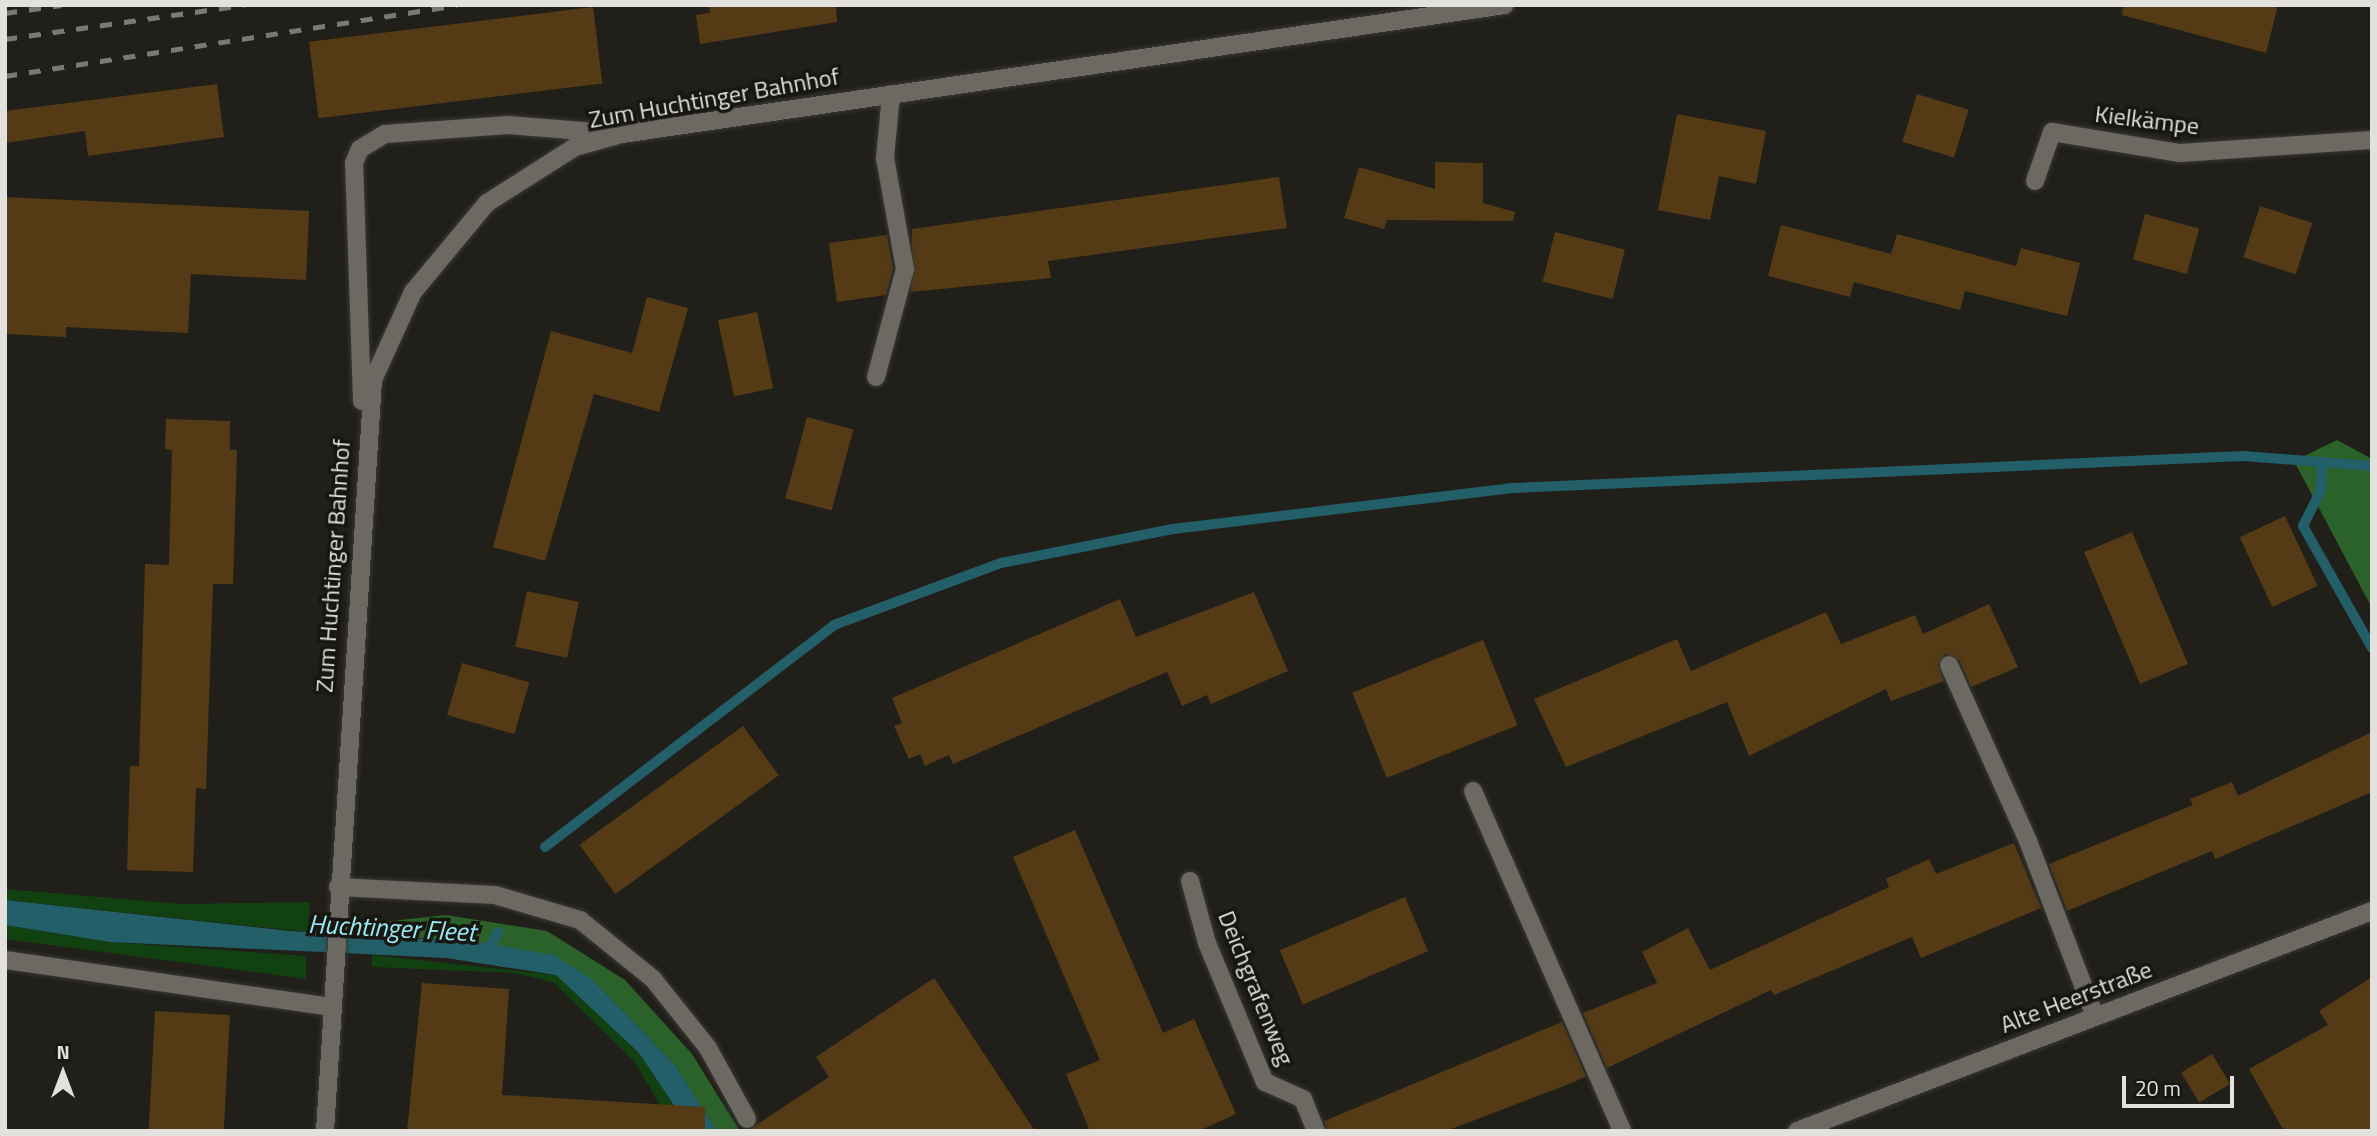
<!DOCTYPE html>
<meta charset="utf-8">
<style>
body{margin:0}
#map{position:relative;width:2377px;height:1136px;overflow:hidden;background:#211f19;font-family:"Titillium Web",sans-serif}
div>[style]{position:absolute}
.green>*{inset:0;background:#114011}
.forest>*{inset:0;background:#2b622a}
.water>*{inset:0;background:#235f68}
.stream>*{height:10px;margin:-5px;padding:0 5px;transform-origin:5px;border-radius:5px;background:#235f68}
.building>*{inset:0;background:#543b16;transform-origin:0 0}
.roads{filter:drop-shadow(0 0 2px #3a3935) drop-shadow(0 0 2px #3a3935)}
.minor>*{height:18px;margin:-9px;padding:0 9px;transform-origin:9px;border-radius:9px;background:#6b6962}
.rail>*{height:5px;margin-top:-2.5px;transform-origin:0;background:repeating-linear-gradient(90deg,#7b7974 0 12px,transparent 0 24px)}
span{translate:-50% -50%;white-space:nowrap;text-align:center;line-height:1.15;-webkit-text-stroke:7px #171610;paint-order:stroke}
.street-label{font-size:24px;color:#e3e1de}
.water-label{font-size:26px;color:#99eaf7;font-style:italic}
.frame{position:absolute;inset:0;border:7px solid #e3e1de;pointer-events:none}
.north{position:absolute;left:28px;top:1038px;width:70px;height:70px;-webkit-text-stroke:5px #171610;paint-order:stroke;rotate:0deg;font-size:19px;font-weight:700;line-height:28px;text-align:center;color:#e3e1de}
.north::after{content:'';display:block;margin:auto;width:24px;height:32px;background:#e3e1de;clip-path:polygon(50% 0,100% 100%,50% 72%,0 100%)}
.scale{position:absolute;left:2122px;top:1076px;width:112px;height:32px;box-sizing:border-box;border:4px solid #e3e1de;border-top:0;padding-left:9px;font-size:21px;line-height:24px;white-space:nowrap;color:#e3e1de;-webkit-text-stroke:5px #171610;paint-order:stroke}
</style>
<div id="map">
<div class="green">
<div style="clip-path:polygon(5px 889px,182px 904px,310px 902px,308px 932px,5px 900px)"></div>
<div style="clip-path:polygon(5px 925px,110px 942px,306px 956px,306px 979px,5px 939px)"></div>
<div style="clip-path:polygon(372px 955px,556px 975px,639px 1053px,691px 1131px,676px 1131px,634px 1061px,553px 982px,514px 973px,372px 967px)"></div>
</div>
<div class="forest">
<div style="clip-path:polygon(2337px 440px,2372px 459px,2372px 608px,2294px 461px)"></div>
<div style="clip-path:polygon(446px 915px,547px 931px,625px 980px,692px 1054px,740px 1131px,717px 1131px,675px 1065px,593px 980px,477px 942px,373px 935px,373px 923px)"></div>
</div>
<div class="water">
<div style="clip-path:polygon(5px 900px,290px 931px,477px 942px,554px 955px,593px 980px,675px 1065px,717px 1131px,691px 1131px,639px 1053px,556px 975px,446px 958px,110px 942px,5px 925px)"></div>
</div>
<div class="stream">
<div style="left:2322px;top:462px;width:28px;rotate:92deg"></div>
<div style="left:2321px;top:490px;width:40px;rotate:116.6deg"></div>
<div style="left:2303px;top:526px;width:140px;rotate:60.5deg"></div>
<div style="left:545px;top:847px;width:364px;rotate:-37.5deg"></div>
<div style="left:834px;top:625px;width:178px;rotate:-20.4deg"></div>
<div style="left:1001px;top:563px;width:175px;rotate:-11.2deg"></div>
<div style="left:1173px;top:529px;width:342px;rotate:-6.9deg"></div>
<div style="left:1513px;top:488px;width:731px;rotate:-2.51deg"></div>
<div style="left:2243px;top:456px;width:129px;rotate:4.4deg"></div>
<div style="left:486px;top:954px;width:25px;rotate:-61deg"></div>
</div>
<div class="building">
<div style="clip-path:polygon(709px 5px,836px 5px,837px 22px,700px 44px,696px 15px,710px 13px)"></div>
<div style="clip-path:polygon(2123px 5px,2278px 5px,2266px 53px,2122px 15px)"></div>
<div style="left:593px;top:7px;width:77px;height:286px;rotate:83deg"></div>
<div style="clip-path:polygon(217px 84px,224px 137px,88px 156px,85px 131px,5px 143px,5px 111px)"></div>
<div style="left:1917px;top:94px;width:54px;height:50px;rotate:17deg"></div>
<div style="clip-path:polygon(1677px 114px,1766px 131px,1756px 184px,1719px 176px,1710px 220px,1658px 210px)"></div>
<div style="clip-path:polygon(1435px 162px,1483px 163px,1483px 203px,1515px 212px,1513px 221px,1387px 220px,1384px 229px,1344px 218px,1359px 167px,1435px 189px)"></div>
<div style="clip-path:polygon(1279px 177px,1287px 228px,1048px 261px,1051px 278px,911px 292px,912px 229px)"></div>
<div style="clip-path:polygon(5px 197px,309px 211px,306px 280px,191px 274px,188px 333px,66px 327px,66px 337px,5px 334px)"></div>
<div style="left:2260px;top:206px;width:55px;height:54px;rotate:18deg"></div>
<div style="left:2145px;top:214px;width:56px;height:47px;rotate:15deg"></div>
<div style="clip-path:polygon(1781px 225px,1891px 254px,1897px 234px,2016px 266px,2021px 248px,2080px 263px,2067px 316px,1965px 291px,1960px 310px,1854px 282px,1850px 297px,1768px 276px)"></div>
<div style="left:1555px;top:232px;width:72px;height:51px;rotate:14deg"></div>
<div style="clip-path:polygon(887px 235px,893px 269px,886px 295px,837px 302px,829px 243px)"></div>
<div style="clip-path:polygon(647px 297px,688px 308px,659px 412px,594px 394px,545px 561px,493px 547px,551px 331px,632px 353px)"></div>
<div style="left:757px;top:312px;width:78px;height:40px;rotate:78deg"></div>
<div style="left:807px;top:417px;width:48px;height:84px;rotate:15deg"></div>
<div style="clip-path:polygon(166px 419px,230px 421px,230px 450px,237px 450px,233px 584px,213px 584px,206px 789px,196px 788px,193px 872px,127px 870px,130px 766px,139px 766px,145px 564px,169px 565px,172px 450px,165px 449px)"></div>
<div style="left:2285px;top:516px;width:77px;height:50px;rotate:65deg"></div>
<div style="left:2132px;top:532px;width:143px;height:52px;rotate:67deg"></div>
<div style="left:527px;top:591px;width:53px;height:57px;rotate:12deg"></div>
<div style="clip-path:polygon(1254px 592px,1288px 671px,1211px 704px,1207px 695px,1182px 706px,1167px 672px,953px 764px,949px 755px,925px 766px,920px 754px,909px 759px,894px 726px,902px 723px,892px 698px,1120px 599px,1136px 637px)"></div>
<div style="clip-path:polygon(1989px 604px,2018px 667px,1971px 687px,1959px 660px,1945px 654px,1938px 665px,1944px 681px,1891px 701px,1886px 689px,1749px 756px,1727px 702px,1566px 767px,1534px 699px,1677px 639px,1691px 671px,1826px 612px,1841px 644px,1915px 615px,1923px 634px)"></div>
<div style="left:1483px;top:640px;width:92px;height:141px;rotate:68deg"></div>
<div style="left:462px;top:663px;width:70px;height:54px;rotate:16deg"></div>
<div style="left:743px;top:726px;width:61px;height:202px;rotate:54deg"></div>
<div style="clip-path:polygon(2372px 732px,2372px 792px,2215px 859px,2212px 851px,2067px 911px,2049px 864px,2193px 805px,2190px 799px,2232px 782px,2238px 796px)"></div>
<div style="clip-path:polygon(1075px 830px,1163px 1033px,1194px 1019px,1236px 1114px,1199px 1131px,1090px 1131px,1066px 1074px,1100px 1060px,1013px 857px)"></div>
<div style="clip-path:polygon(2014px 843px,2041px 908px,1921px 958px,1912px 937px,1774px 995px,1771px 990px,1607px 1068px,1583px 1013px,1657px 983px,1642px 952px,1688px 928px,1710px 970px,1889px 887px,1886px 879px,1929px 859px,1936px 874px)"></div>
<div style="left:1405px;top:897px;width:59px;height:136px;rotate:67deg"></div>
<div style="clip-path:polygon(2372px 977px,2372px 1131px,2284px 1131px,2249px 1069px,2328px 1025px,2319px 1011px)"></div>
<div style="clip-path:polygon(934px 978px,1035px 1131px,747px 1131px,829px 1077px,816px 1057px)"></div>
<div style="clip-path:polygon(422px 983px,509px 989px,502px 1095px,705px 1107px,705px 1131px,407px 1131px)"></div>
<div style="left:155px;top:1011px;width:75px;height:120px;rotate:3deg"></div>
<div style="clip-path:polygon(1562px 1022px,1586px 1076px,1574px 1082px,1446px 1131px,1327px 1131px,1324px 1121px)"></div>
<div style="left:2212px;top:1054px;width:35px;height:36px;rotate:59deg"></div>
</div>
<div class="roads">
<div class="minor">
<div style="left:2035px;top:181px;width:52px;rotate:-70.9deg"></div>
<div style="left:2052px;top:132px;width:130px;rotate:9.3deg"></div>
<div style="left:2180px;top:153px;width:192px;rotate:-3.9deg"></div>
<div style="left:876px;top:377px;width:112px;rotate:-75deg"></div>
<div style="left:905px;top:269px;width:113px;rotate:-100.2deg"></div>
<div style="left:885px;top:158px;width:64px;rotate:-84.6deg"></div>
<div style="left:362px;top:401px;width:238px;rotate:-91.9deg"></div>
<div style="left:354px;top:163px;width:15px;rotate:-67deg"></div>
<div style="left:360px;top:149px;width:29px;rotate:-31deg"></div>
<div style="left:385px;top:134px;width:123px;rotate:-4.2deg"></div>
<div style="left:508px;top:125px;width:100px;rotate:4.6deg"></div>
<div style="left:1949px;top:665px;width:193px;rotate:65.8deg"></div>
<div style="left:2028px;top:841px;width:187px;rotate:69.1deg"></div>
<div style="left:1473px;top:791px;width:371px;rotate:66.3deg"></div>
<div style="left:1190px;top:881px;width:64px;rotate:74.7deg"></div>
<div style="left:1207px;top:943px;width:151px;rotate:67.4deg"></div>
<div style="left:1265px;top:1082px;width:42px;rotate:24.1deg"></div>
<div style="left:1303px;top:1099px;width:35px;rotate:68deg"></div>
<div style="left:338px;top:887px;width:157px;rotate:2.9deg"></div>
<div style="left:495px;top:895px;width:89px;rotate:16.4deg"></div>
<div style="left:580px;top:920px;width:94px;rotate:38.9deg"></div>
<div style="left:653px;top:979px;width:88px;rotate:51.4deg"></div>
<div style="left:708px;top:1048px;width:81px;rotate:61.2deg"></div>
<div style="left:5px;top:960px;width:329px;rotate:8.2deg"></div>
<div style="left:325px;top:1131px;width:753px;rotate:-86.34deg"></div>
<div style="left:373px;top:380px;width:97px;rotate:-65.6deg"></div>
<div style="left:413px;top:292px;width:116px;rotate:-50.3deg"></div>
<div style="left:487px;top:203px;width:104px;rotate:-32.5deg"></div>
<div style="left:575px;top:147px;width:49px;rotate:-15.5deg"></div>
<div style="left:622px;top:134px;width:892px;rotate:-8.31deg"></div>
<div style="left:1797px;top:1131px;width:616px;rotate:-20.94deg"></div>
</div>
</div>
<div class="rail">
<div style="left:5px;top:13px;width:57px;rotate:-8.1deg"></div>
<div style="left:5px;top:39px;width:241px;rotate:-8.1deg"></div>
<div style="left:5px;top:76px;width:457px;rotate:-8.9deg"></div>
</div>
<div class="street-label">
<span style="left:714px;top:98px;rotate:-10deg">Zum Huchtinger Bahnhof</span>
<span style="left:2147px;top:120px;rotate:7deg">Kielkämpe</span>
<span style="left:333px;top:566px;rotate:-86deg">Zum Huchtinger Bahnhof</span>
<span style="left:1256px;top:988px;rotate:68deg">Deichgrafenweg</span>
<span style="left:2076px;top:997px;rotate:-21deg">Alte Heerstraße</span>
</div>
<div class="water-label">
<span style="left:392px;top:928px;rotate:3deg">Huchtinger Fleet</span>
</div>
<div class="frame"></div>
<div class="north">N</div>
<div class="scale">20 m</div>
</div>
